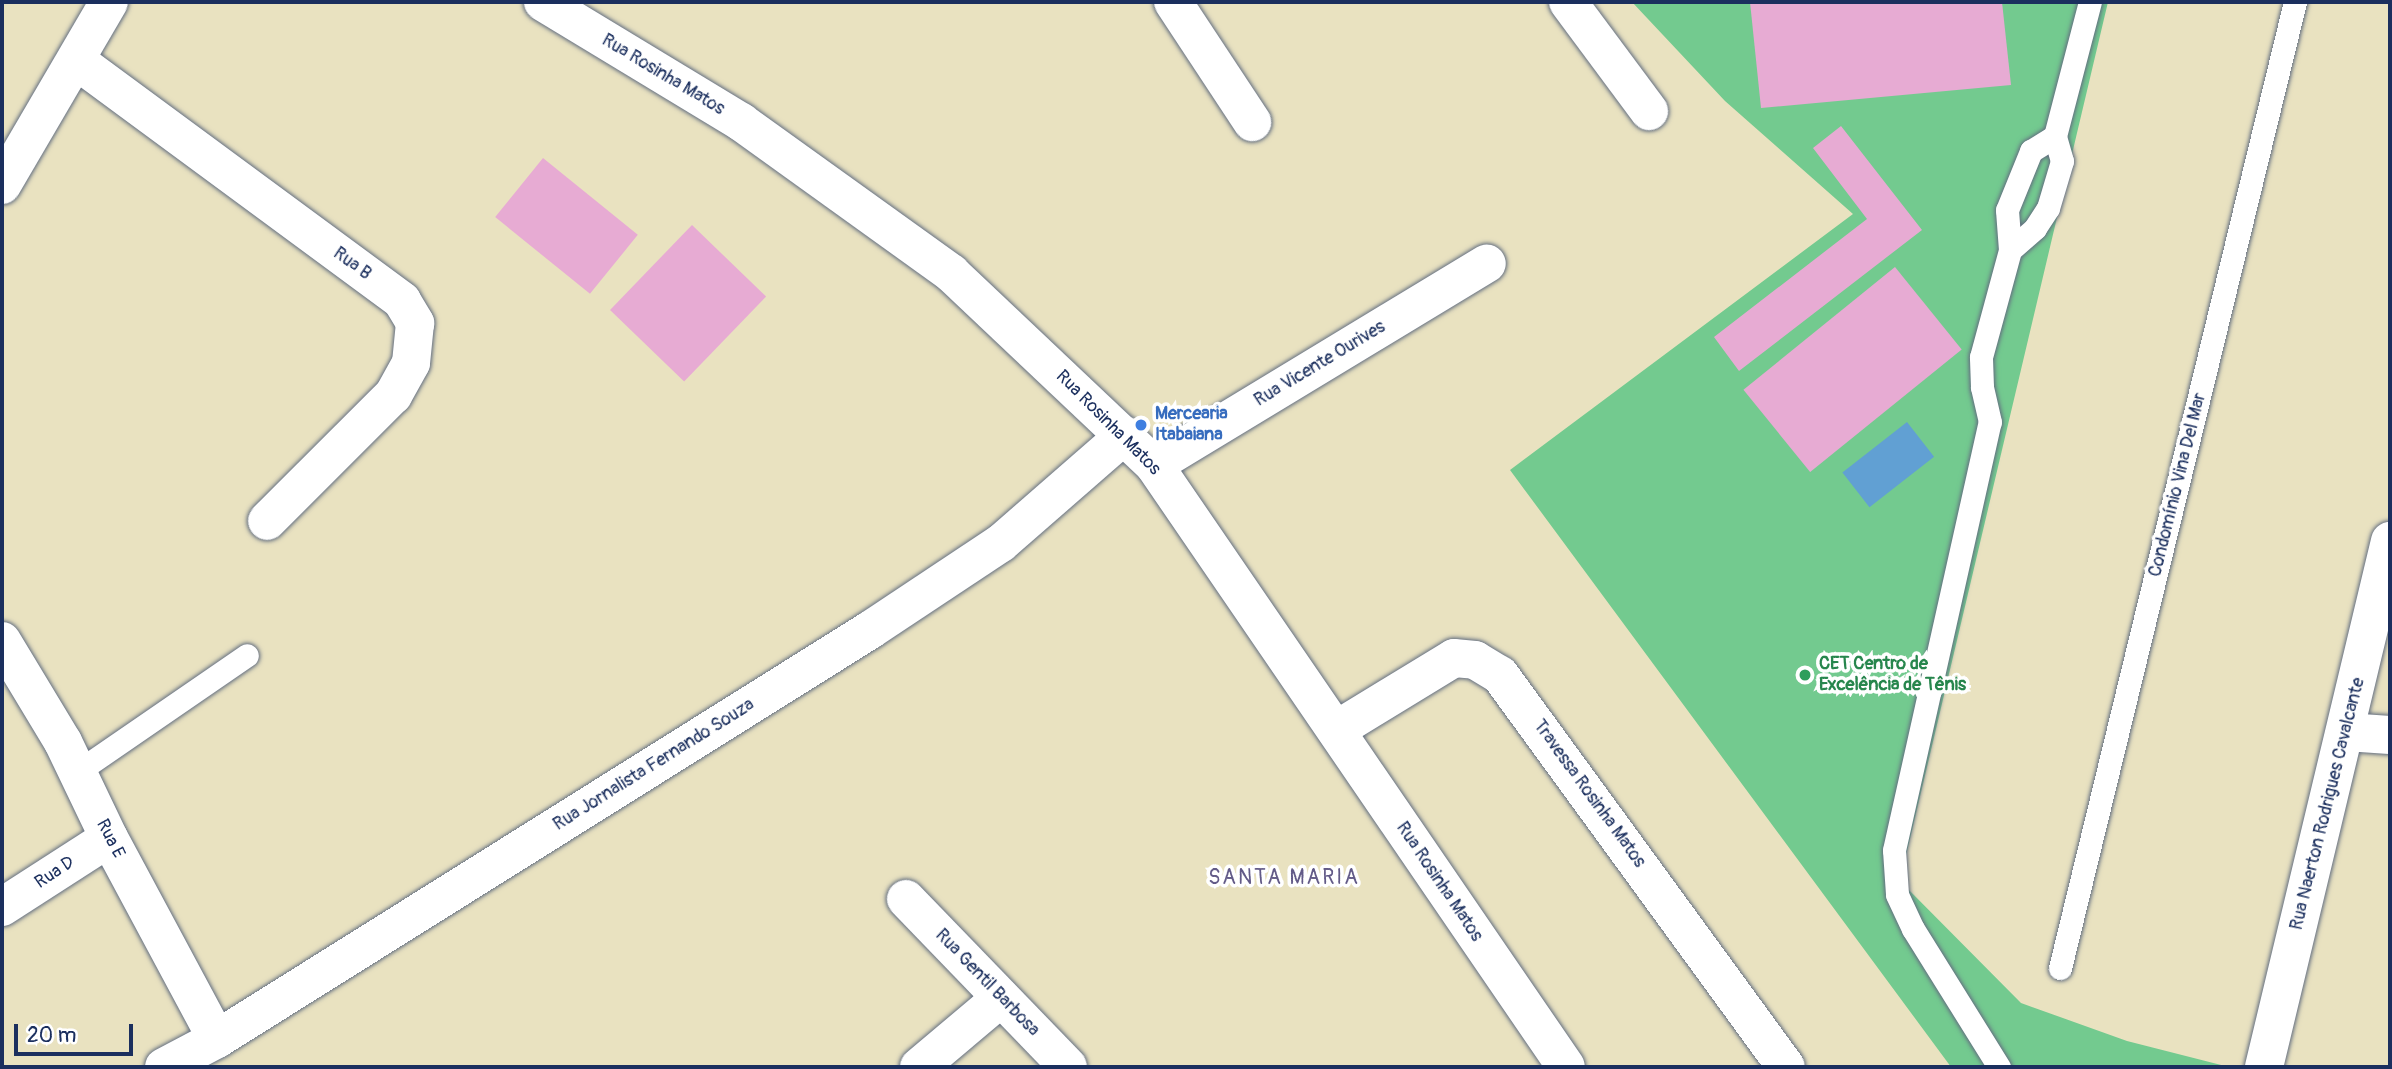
<!DOCTYPE html>
<meta charset="utf-8">
<style>
body{margin:0}
#map{position:relative;width:2392px;height:1069px;overflow:hidden;background:#e9e2c0;font-family:Pangolin,sans-serif}
div>[style]{position:absolute}
.green>*{inset:0;background:#73ca8f}
.water>*{inset:0;background:#61a0d3;transform-origin:0 0}
.building>*{inset:0;background:#e7abd3;transform-origin:0 0}
.roads{filter:drop-shadow(0 0 2px #636e80) drop-shadow(0 0 2px #636e80)}
.service>*{height:23px;margin:-11.5px;padding:0 11.5px;transform-origin:11.5px;border-radius:11.5px;background:#fff}
.minor>*{height:38px;margin:-19px;padding:0 19px;transform-origin:19px;border-radius:19px;background:#fff}
.dots>*{width:19px;height:19px;translate:-50% -50%;box-sizing:border-box;border:4px solid #fff;border-radius:50%}
span{translate:-50% -50%;white-space:nowrap;text-align:center;line-height:1.15;-webkit-text-stroke:7px #fff;paint-order:stroke}
.street-label{font-size:18px;color:#1b2f5e}
.shop-label{font-size:18px;color:#366cbe;font-weight:700}
.left{translate:0 -50%;text-align:left}
.leisure-label{font-size:18px;color:#27864d;font-weight:700}
.quarter-label{font-size:21px;color:#625a87;letter-spacing:2px}
.frame{position:absolute;inset:0;border:4px solid #1b2f5e;pointer-events:none}
.scale{position:absolute;left:14px;top:1024px;width:119px;height:32px;box-sizing:border-box;border:4px solid #1b2f5e;border-top:0;padding-left:9px;font-size:21px;line-height:24px;white-space:nowrap;color:#1b2f5e;-webkit-text-stroke:5px #fff;paint-order:stroke}
</style>
<div id="map">
<div class="green">
<div style="clip-path:polygon(1632px 2px,2108px 2px,1900px 881px,2021px 1003px,2127px 1041px,2229px 1067px,1951px 1067px,1510px 470px,1853px 214px,1725px 101px)"></div>
</div>
<div class="water">
<div style="left:1907px;top:422px;width:44px;height:82px;rotate:52deg"></div>
</div>
<div class="building">
<div style="clip-path:polygon(1750px 2px,2002px 2px,2011px 85px,1761px 108px)"></div>
<div style="clip-path:polygon(1841px 126px,1922px 230px,1739px 371px,1714px 337px,1867px 219px,1813px 148px)"></div>
<div style="left:543px;top:158px;width:122px;height:76px;rotate:39deg"></div>
<div style="left:692px;top:225px;width:103px;height:118px;rotate:44deg"></div>
<div style="left:1895px;top:267px;width:106px;height:195px;rotate:51deg"></div>
</div>
<div class="roads">
<div class="service">
<div style="left:2010px;top:250px;width:33px;rotate:-41deg"></div>
<div style="left:2035px;top:228px;width:24px;rotate:-57deg"></div>
<div style="left:2048px;top:208px;width:49px;rotate:-73.4deg"></div>
<div style="left:2062px;top:161px;width:26px;rotate:-106deg"></div>
<div style="left:2055px;top:136px;width:138px;rotate:-75.4deg"></div>
<div style="left:77px;top:772px;width:206px;rotate:-34.5deg"></div>
<div style="left:2060px;top:968px;width:994px;rotate:-76.33deg"></div>
<div style="left:1999px;top:1067px;width:163px;rotate:-121.9deg"></div>
<div style="left:1913px;top:929px;width:38px;rotate:-115deg"></div>
<div style="left:1897px;top:894px;width:44px;rotate:-93.9deg"></div>
<div style="left:1894px;top:850px;width:439px;rotate:-77.4deg"></div>
<div style="left:1990px;top:422px;width:36px;rotate:-103deg"></div>
<div style="left:1982px;top:387px;width:30px;rotate:-92deg"></div>
<div style="left:1981px;top:357px;width:111px;rotate:-74.8deg"></div>
<div style="left:2010px;top:250px;width:40px;rotate:-94.3deg"></div>
<div style="left:2007px;top:210px;width:64px;rotate:-67.9deg"></div>
<div style="left:2031px;top:151px;width:28px;rotate:-32deg"></div>
</div>
<div class="minor">
<div style="left:543px;top:2px;width:232px;rotate:31.2deg"></div>
<div style="left:741px;top:122px;width:259px;rotate:35.7deg"></div>
<div style="left:951px;top:273px;width:279px;rotate:43.4deg"></div>
<div style="left:1154px;top:465px;width:729px;rotate:55.61deg"></div>
<div style="left:1173px;top:2px;width:144px;rotate:56.6deg"></div>
<div style="left:1568px;top:2px;width:136px;rotate:53.4deg"></div>
<div style="left:77px;top:61px;width:404px;rotate:36.4deg"></div>
<div style="left:402px;top:301px;width:26px;rotate:59deg"></div>
<div style="left:415px;top:323px;width:40px;rotate:95.7deg"></div>
<div style="left:411px;top:363px;width:37px;rotate:119deg"></div>
<div style="left:393px;top:395px;width:178px;rotate:135deg"></div>
<div style="left:2px;top:185px;width:212px;rotate:-59.7deg"></div>
<div style="left:1154px;top:465px;width:389px;rotate:-31.2deg"></div>
<div style="left:2px;top:641px;width:118px;rotate:58.9deg"></div>
<div style="left:63px;top:742px;width:106px;rotate:64.4deg"></div>
<div style="left:109px;top:838px;width:228px;rotate:61.8deg"></div>
<div style="left:1336px;top:730px;width:138px;rotate:-31.4deg"></div>
<div style="left:1454px;top:658px;width:21px;rotate:5deg"></div>
<div style="left:1475px;top:660px;width:29px;rotate:31deg"></div>
<div style="left:1500px;top:675px;width:485px;rotate:53.9deg"></div>
<div style="left:2346px;top:732px;width:44px;rotate:3.9deg"></div>
<div style="left:906px;top:899px;width:233px;rotate:46deg"></div>
<div style="left:2px;top:907px;width:127px;rotate:-32.8deg"></div>
<div style="left:164px;top:1067px;width:60px;rotate:-27.8deg"></div>
<div style="left:217px;top:1039px;width:771px;rotate:-32.06deg"></div>
<div style="left:870px;top:630px;width:157px;rotate:-33.6deg"></div>
<div style="left:1001px;top:543px;width:164px;rotate:-41.1deg"></div>
<div style="left:919px;top:1067px;width:107px;rotate:-40.1deg"></div>
<div style="left:2264px;top:1067px;width:541px;rotate:-76.53deg"></div>
</div>
</div>
<div class="dots">
<div style="left:1141px;top:425px;background:#3f7fe0"></div>
<div style="left:1805px;top:675px;background:#2e9e5b"></div>
</div>
<div class="street-label">
<span style="left:663px;top:75px;rotate:31deg">Rua Rosinha Matos</span>
<span style="left:352px;top:264px;rotate:36deg">Rua B</span>
<span style="left:1320px;top:364px;rotate:-31deg">Rua Vicente Ourives</span>
<span style="left:1108px;top:423px;rotate:45deg">Rua Rosinha Matos</span>
<span style="left:2178px;top:485px;rotate:-76deg">Condomínio Vina Del Mar</span>
<span style="left:654px;top:765px;rotate:-32deg">Rua Jornalista Fernando Souza</span>
<span style="left:1589px;top:794px;rotate:54deg">Travessa Rosinha Matos</span>
<span style="left:2328px;top:804px;rotate:-76deg">Rua Naerton Rodrigues Cavalcante</span>
<span style="left:110px;top:839px;rotate:63deg">Rua E</span>
<span style="left:55px;top:873px;rotate:-33deg">Rua D</span>
<span style="left:1439px;top:882px;rotate:56deg">Rua Rosinha Matos</span>
<span style="left:987px;top:983px;rotate:46deg">Rua Gentil Barbosa</span>
</div>
<div class="shop-label">
<span class="left" style="left:1155px;top:425px">Mercearia<br>Itabaiana</span>
</div>
<div class="leisure-label">
<span class="left" style="left:1819px;top:675px">CET Centro de<br>Excelência de Tênis</span>
</div>
<div class="quarter-label">
<span style="left:1284px;top:878px">SANTA MARIA</span>
</div>
<div class="frame"></div>
<div class="scale">20 m</div>
</div>
